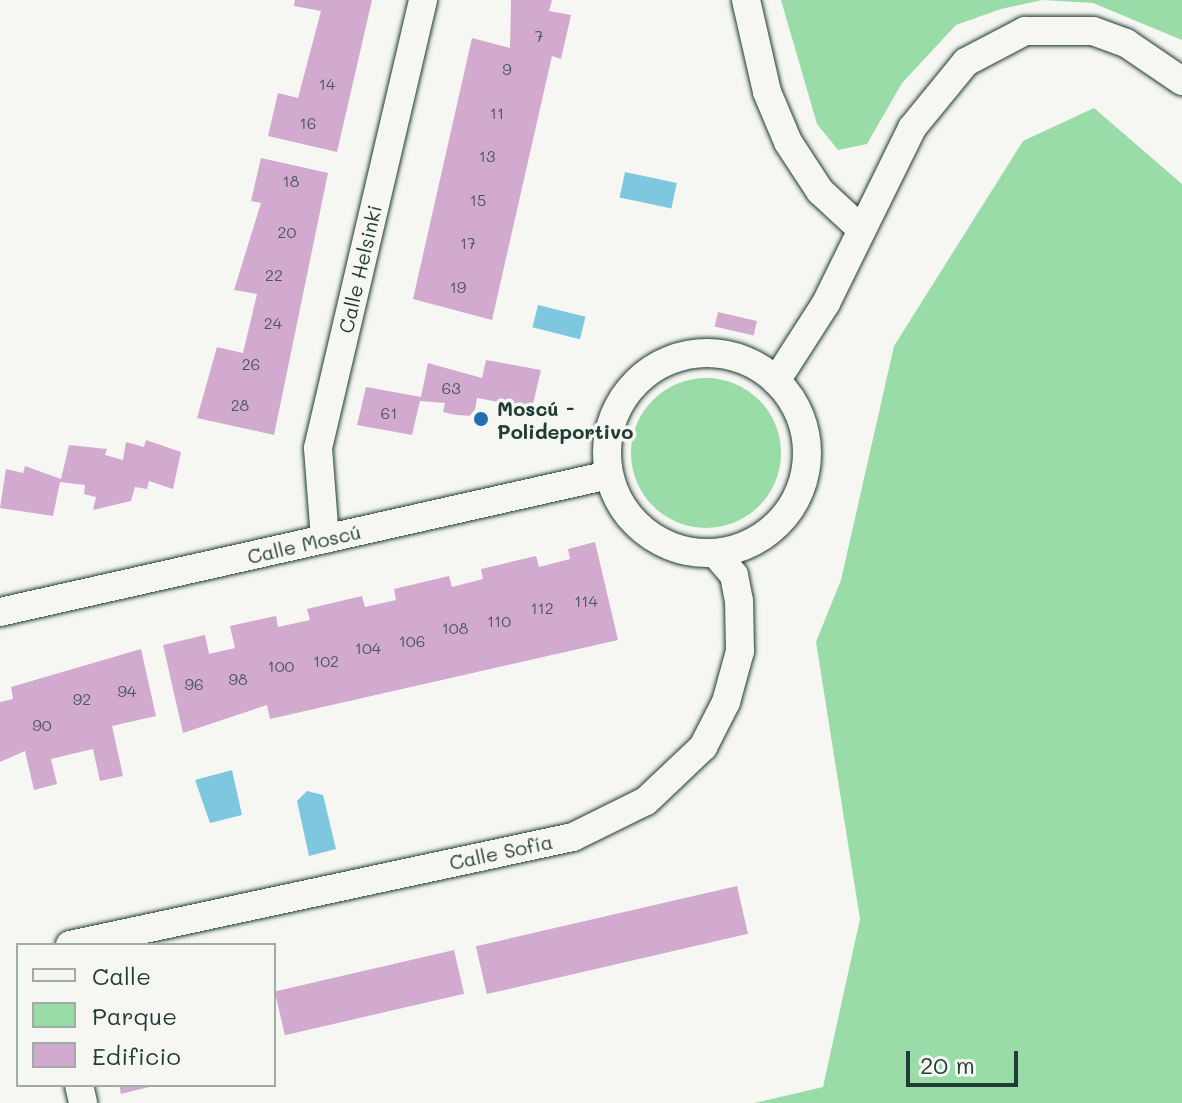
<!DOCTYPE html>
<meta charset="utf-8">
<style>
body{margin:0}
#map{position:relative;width:1182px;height:1103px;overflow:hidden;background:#f6f6f2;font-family:Mali,sans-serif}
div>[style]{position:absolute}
.green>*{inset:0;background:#9adca7}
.round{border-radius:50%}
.water>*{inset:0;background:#7ec8df;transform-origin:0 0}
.building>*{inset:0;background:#d2aad0;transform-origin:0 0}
.roads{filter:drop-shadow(0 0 2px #1f3d34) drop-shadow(0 0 2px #1f3d34)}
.minor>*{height:28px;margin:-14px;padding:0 14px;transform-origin:14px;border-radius:14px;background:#f6f6f2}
.minor>.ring{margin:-14px;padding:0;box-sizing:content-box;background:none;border:28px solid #f6f6f2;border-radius:50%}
.dots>*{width:22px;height:22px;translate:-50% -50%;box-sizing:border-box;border:4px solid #f6f6f2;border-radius:50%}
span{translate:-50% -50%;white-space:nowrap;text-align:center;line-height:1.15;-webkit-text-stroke:7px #f6f6f2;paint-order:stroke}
.number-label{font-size:16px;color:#4c585b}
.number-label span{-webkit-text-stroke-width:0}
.street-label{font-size:20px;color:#1f3d34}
.poi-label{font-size:20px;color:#1f3d34;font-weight:700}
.left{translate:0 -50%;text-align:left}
.legend{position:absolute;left:16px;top:943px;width:260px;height:144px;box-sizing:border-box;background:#f6f6f2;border:2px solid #a0aca6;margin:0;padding:10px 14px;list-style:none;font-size:24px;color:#1f3d34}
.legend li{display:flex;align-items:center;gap:16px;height:40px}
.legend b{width:40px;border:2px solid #a0aca6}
.scale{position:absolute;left:906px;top:1051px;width:112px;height:36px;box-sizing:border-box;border:4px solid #1f3d34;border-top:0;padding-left:10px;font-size:24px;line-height:28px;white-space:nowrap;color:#1f3d34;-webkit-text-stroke:6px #f6f6f2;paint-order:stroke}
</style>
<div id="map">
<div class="green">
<div style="clip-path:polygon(781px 0,1182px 0,1182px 40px,1093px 3px,1042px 0,1001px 9px,956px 25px,902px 83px,867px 144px,838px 150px,817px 124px)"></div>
<div style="clip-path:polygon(1094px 108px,1182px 184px,1182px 1103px,754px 1103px,823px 1087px,860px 919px,816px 642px,841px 580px,894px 346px,1023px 141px)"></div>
<div class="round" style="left:631px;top:378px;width:150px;height:150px"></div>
</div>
<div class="water">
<div style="left:625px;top:172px;width:53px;height:26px;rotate:12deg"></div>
<div style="left:538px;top:305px;width:49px;height:23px;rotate:14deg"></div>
<div style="clip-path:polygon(232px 770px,242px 815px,210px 823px,195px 780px)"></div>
<div style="clip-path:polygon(307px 791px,323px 795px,336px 849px,309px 856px,297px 801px)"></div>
</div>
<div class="building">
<div style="clip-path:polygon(295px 0,372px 0,337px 152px,268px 136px,278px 93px,298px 98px,321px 11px,294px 6px)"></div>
<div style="clip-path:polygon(511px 0,552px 0,549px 11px,571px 15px,561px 59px,552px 56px,492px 320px,413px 299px,472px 38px,510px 48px)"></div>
<div style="clip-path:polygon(261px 158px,328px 173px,274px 435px,197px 418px,217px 347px,243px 353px,257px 294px,234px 290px,261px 203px,251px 201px)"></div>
<div style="left:718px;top:312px;width:40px;height:15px;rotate:13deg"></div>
<div style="clip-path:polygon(486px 360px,541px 370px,532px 408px,477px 398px,474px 416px,456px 415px,443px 412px,445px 403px,420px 401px,412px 435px,357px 425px,366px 387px,421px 397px,428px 363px,482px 378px)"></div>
<div style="clip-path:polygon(146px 440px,181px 452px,173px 489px,149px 481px,147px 489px,135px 487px,131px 501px,93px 510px,96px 497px,84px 494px,85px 485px,60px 482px,53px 516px,0 508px,6px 469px,23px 473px,25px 466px,61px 479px,69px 445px,107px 449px,105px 455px,123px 460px,126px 442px,144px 447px)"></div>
<div style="clip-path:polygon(595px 542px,618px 640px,270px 719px,267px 705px,183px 733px,163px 645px,205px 635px,209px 654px,235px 648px,230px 626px,276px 616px,278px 627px,310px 620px,307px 609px,362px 596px,365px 607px,396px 600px,394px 589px,449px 576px,452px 587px,483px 579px,481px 569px,536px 556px,539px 567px,570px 559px,568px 549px)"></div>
<div style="clip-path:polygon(141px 649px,156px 716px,112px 726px,123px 776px,100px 781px,93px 749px,51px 759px,57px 784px,34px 790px,25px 751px,0 762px,0 702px,13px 699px,11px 687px)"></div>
<div style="left:737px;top:886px;width:49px;height:268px;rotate:77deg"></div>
<div style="left:454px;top:950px;width:45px;height:184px;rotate:77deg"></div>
<div style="clip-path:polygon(119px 1085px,153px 1085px,153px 1086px,121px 1094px)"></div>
</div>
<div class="roads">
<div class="minor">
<div style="left:746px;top:0;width:94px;rotate:77.1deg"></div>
<div style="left:767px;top:92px;width:54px;rotate:67.2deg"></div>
<div style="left:788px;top:142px;width:59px;rotate:56.9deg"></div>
<div style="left:820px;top:191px;width:54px;rotate:42.8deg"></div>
<div class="ring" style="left:607px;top:353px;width:172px;height:172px"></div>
<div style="left:776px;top:381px;width:93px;rotate:-57.3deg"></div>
<div style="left:826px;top:303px;width:195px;rotate:-63.8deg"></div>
<div style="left:912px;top:128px;width:85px;rotate:-50.7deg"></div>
<div style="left:966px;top:62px;width:67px;rotate:-27.7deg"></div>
<div style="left:1025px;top:31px;width:68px"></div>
<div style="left:1093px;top:31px;width:35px;rotate:20deg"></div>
<div style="left:1126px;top:43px;width:68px;rotate:34.2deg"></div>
<div style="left:325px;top:539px;width:91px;rotate:-94.4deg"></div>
<div style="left:318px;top:448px;width:460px;rotate:-76.8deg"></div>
<div style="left:0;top:612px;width:624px;rotate:-12.68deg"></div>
<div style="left:70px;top:945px;width:514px;rotate:-12.12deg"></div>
<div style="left:573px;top:837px;width:81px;rotate:-26.3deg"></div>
<div style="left:646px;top:801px;width:79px;rotate:-43.5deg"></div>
<div style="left:703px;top:747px;width:51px;rotate:-62.9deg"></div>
<div style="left:726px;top:702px;width:53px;rotate:-74.6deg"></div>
<div style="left:740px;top:651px;width:50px;rotate:-91.1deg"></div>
<div style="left:739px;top:601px;width:26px;rotate:-101deg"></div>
<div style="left:734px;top:575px;width:28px;rotate:-131deg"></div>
<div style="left:79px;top:1085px;width:18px;rotate:77deg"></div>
</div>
</div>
<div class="dots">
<div style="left:481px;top:419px;background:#1f6fb2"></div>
</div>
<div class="number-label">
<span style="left:539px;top:36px">7</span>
<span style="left:507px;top:69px">9</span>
<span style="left:327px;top:84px">14</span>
<span style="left:497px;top:113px">11</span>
<span style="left:308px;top:123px">16</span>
<span style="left:487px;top:156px">13</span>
<span style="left:291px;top:181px">18</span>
<span style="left:478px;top:200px">15</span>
<span style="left:287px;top:232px">20</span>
<span style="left:468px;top:243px">17</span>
<span style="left:274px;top:275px">22</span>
<span style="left:458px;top:287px">19</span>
<span style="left:273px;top:323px">24</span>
<span style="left:251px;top:364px">26</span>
<span style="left:451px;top:388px">63</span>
<span style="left:240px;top:405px">28</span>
<span style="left:389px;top:413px">61</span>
<span style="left:586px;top:601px">114</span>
<span style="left:542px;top:608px">112</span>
<span style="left:499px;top:621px">110</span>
<span style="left:455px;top:628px">108</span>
<span style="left:412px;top:641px">106</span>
<span style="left:368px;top:648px">104</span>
<span style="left:326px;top:661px">102</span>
<span style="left:281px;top:666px">100</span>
<span style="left:238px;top:679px">98</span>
<span style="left:194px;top:684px">96</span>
<span style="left:127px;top:691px">94</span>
<span style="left:82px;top:699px">92</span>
<span style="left:42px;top:725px">90</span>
</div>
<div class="street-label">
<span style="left:360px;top:269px;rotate:-77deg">Calle Helsinki</span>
<span style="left:304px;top:544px;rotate:-13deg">Calle Moscú</span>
<span style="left:501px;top:852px;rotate:-12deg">Calle Sofía</span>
</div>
<div class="poi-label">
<span class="left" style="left:497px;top:420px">Moscú -<br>Polideportivo</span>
</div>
<ul class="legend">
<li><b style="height:10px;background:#f6f6f2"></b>Calle</li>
<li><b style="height:22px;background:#9adca7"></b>Parque</li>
<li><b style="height:22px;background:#d2aad0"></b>Edificio</li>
</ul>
<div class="scale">20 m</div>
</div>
